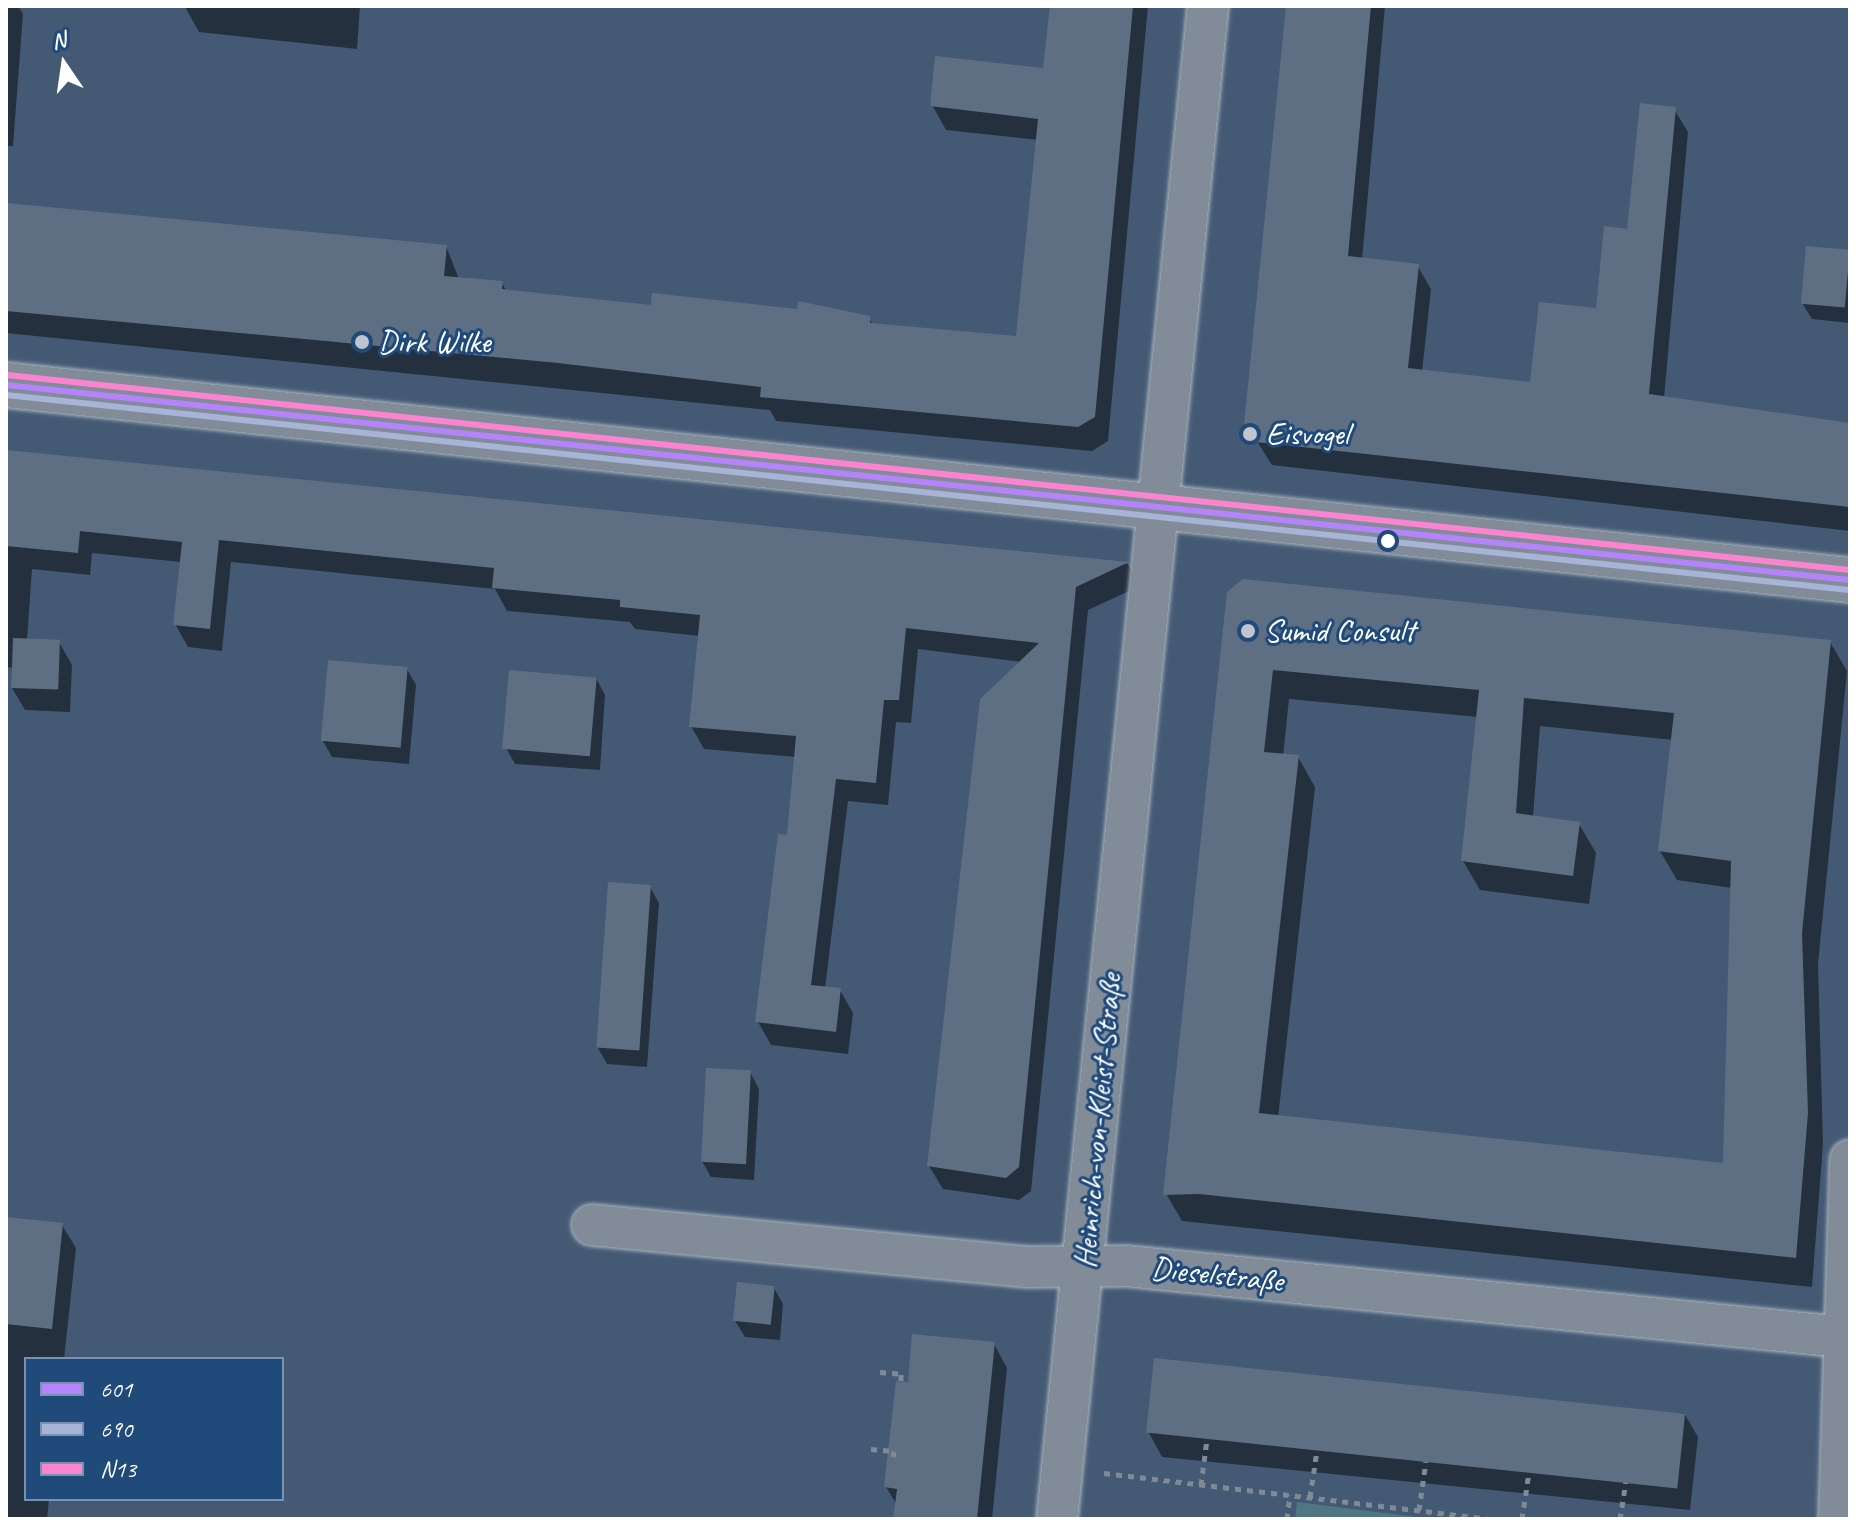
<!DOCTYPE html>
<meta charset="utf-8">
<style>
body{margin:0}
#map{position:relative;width:1856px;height:1525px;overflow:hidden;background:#445a74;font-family:Caveat,sans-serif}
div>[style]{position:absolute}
.green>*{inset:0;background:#507781}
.shadow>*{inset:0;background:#0007}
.building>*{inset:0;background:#5e6f84;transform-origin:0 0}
.path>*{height:5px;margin-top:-2.5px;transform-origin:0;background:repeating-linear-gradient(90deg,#808a97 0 6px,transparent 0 12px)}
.roads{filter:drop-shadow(0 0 2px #abb5c0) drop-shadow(0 0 2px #abb5c0)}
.minor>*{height:40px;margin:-20px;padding:0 20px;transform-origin:20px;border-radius:20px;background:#828c98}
.tertiary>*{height:44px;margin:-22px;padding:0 22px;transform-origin:22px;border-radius:22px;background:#828c98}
.bus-1>*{height:6px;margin:-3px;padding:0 3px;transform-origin:3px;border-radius:3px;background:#b684fa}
.bus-2>*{height:6px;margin:-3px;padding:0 3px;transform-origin:3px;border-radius:3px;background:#a7b4d7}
.bus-3>*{height:6px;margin:-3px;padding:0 3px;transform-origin:3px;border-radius:3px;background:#fb84d1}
.dots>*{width:22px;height:22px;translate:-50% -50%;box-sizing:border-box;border:4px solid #1f4a7a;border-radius:50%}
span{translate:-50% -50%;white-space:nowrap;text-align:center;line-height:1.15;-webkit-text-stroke:6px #1f4a7a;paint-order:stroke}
.poi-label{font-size:32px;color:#fff}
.left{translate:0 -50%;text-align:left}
.street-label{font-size:32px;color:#fff}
.frame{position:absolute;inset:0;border:8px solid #fff;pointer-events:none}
.legend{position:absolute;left:24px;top:1357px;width:260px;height:144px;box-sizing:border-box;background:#1f4a7a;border:2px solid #7992af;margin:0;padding:10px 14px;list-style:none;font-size:24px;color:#fff}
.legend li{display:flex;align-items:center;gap:16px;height:40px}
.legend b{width:40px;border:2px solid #7992af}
.north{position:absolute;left:24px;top:24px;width:80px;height:80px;-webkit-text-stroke:6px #1f4a7a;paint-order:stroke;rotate:347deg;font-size:22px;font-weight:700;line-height:32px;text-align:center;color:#fff}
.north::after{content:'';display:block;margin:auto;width:28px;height:36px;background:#fff;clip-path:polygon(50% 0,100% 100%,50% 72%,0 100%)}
</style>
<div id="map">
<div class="green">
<div style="clip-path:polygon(1297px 1502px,1432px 1519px,1295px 1519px)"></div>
</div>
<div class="shadow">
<div style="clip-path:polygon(6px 6px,18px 6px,23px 14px,13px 146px,6px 146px)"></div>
<div style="clip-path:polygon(360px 6px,357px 49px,199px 32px,185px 7px)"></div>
<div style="clip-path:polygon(1052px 6px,1148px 6px,1108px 441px,1092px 451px,776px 421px,770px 410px,6px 333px,6px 205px,446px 246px,459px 279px,502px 283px,507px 292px,652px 307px,869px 318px,873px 326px,1018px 338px,1038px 140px,946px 130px,932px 105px,1045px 71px)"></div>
<div style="clip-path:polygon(1288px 6px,1385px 6px,1362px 260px,1417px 265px,1431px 289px,1422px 372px,1531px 384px,1597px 310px,1674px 109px,1688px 132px,1664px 398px,1850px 425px,1850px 531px,1272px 465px,1246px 424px)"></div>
<div style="clip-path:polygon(1850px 252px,1850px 323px,1812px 319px,1802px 303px)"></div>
<div style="clip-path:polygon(6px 452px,1128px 564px,1140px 586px,1088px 610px,1031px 1191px,1019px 1200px,943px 1189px,929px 1166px,1022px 662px,918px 649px,911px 723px,896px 722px,888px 805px,848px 801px,825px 988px,840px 990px,853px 1013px,848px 1054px,771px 1045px,758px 1022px,789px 837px,796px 757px,704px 749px,691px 726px,700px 636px,635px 629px,630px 622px,507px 611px,495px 589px,231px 562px,222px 651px,188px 647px,175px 624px,181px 562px,92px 553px,90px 575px,32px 569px,27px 640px,59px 642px,72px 665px,70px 712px,25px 710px,12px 688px,13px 668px,6px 667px)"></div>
<div style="clip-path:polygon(evenodd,1228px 593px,1830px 642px,1847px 671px,1818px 964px,1823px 1144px,1812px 1287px,1182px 1221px,1165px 1192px,1228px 593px,1289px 699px,1478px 717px,1463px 861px,1480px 890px,1589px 904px,1596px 853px,1579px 824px,1533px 817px,1540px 726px,1673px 740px,1660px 851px,1677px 880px,1732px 888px,1725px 1165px,1278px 1118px,1315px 787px,1298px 757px,1283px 756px,1289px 699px)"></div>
<div style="clip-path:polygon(407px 669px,416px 685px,409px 764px,332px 757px,323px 741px)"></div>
<div style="clip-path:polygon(596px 678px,605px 695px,600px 770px,515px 764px,506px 748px)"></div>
<div style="clip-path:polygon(650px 887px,659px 903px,647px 1067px,607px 1064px,598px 1048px)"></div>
<div style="clip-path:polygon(750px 1072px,759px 1089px,754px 1180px,711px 1177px,702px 1161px)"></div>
<div style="clip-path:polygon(6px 1219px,62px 1225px,76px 1248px,64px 1359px,26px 1359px,26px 1499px,49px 1499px,47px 1519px,6px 1519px)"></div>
<div style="clip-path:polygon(774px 1288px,783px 1304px,780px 1340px,745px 1337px,735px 1321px)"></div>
<div style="clip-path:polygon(994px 1344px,1007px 1368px,992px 1519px,895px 1519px,897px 1505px,886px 1487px,909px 1384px)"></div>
<div style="clip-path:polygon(1684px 1413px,1698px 1437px,1690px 1510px,1162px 1457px,1149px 1433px)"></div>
</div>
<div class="building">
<div style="clip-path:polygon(1050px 6px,1133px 6px,1095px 417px,1078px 427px,760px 397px,761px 387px,558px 363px,6px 311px,6px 203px,447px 245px,444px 276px,503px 281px,502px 289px,651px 305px,652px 293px,797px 309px,798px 301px,870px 316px,870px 323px,1016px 336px,1038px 119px,930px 106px,935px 56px,1043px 68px)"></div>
<div style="clip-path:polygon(1286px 6px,1371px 6px,1348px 256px,1419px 264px,1408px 368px,1530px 382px,1539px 302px,1596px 308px,1604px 226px,1627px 229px,1640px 103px,1676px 107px,1649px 394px,1850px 423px,1850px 507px,1256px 442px,1244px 425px)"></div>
<div style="left:1806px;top:246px;width:44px;height:58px;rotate:5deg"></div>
<div style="clip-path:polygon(6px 450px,1129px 562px,1076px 587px,1019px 1167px,1006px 1178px,927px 1166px,980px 699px,1039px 643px,906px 628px,899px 700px,884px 700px,876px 783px,836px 779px,811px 985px,841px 988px,836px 1032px,755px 1022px,778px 834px,787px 835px,796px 736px,689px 727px,700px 615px,620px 607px,620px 600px,492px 588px,494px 568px,219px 540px,210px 629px,173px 625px,182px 542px,80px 531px,78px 553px,6px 546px)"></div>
<div style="clip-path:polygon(evenodd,1243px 579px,1831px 640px,1802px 933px,1808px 1113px,1796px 1258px,1199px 1194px,1163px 1195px,1227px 592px,1243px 579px,1273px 670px,1479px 690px,1461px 861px,1573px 876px,1580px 822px,1516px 813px,1524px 698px,1674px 713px,1658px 851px,1731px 861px,1723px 1163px,1259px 1113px,1299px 755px,1264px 752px,1273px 670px)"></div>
<div style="left:13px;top:638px;width:47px;height:50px;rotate:2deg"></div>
<div style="left:328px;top:660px;width:80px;height:81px;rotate:5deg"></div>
<div style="left:509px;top:670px;width:88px;height:79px;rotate:5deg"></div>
<div style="left:608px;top:882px;width:43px;height:166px;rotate:4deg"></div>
<div style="left:706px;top:1068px;width:45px;height:94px;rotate:3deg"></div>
<div style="clip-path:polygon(6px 1217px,63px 1223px,52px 1329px,6px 1324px)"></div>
<div style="left:737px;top:1282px;width:38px;height:39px;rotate:6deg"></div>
<div style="clip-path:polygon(912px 1334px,995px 1342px,977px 1519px,893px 1519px,897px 1489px,884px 1487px,896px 1381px,908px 1382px)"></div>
<div style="left:1154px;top:1358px;width:534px;height:75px;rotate:6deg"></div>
</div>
<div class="path">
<div style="left:880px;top:1372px;width:21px;rotate:5deg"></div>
<div style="left:901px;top:1374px;width:8px;rotate:90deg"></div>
<div style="left:871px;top:1449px;width:23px;rotate:5deg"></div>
<div style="left:894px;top:1451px;width:6px;rotate:99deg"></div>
<div style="left:1104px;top:1473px;width:387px;rotate:6.8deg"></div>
<div style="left:1201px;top:1485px;width:46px;rotate:-82.6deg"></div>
<div style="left:1310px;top:1497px;width:48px;rotate:-81.5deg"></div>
<div style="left:1419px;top:1510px;width:49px;rotate:-81.9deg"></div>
<div style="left:1287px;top:1519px;width:24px;rotate:-83deg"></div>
<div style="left:1522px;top:1519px;width:48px;rotate:-81.5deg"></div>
<div style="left:1620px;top:1519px;width:37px;rotate:-81deg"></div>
</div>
<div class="roads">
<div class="minor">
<div style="left:592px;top:1225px;width:436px;rotate:5.5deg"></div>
<div style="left:1026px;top:1267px;width:101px;rotate:-0.6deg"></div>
<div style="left:1127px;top:1266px;width:719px;rotate:5.67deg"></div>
<div style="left:1057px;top:1519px;width:1521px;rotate:-84.3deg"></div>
<div style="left:1839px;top:1519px;width:359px;rotate:-88.2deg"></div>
</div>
<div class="tertiary">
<div style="left:6px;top:385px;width:1854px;rotate:6.04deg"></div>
</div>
</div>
<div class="bus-1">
<div style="left:6px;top:385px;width:1854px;rotate:6.04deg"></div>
</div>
<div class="bus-2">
<div style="left:6px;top:395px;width:1853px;rotate:6.04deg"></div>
</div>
<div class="bus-3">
<div style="left:7px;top:375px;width:1853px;rotate:6.04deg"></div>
</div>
<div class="dots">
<div style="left:362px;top:342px;background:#bec5ce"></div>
<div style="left:1250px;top:434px;background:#bec5ce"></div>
<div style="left:1388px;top:541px;background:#fff"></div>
<div style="left:1248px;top:631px;background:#bec5ce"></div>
</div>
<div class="poi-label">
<span class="left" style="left:378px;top:342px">Dirk Wilke</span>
<span class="left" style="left:1266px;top:434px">Eisvogel</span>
<span class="left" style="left:1264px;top:631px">Sumid Consult</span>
</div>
<div class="street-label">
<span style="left:1098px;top:1121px;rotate:-85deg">Heinrich-von-Kleist-Straße</span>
<span style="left:1217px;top:1275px;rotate:6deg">Dieselstraße</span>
</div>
<div class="frame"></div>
<ul class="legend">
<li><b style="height:10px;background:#b684fa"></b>601</li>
<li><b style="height:10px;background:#a7b4d7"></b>690</li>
<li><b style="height:10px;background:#fb84d1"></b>N13</li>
</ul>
<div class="north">N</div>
</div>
